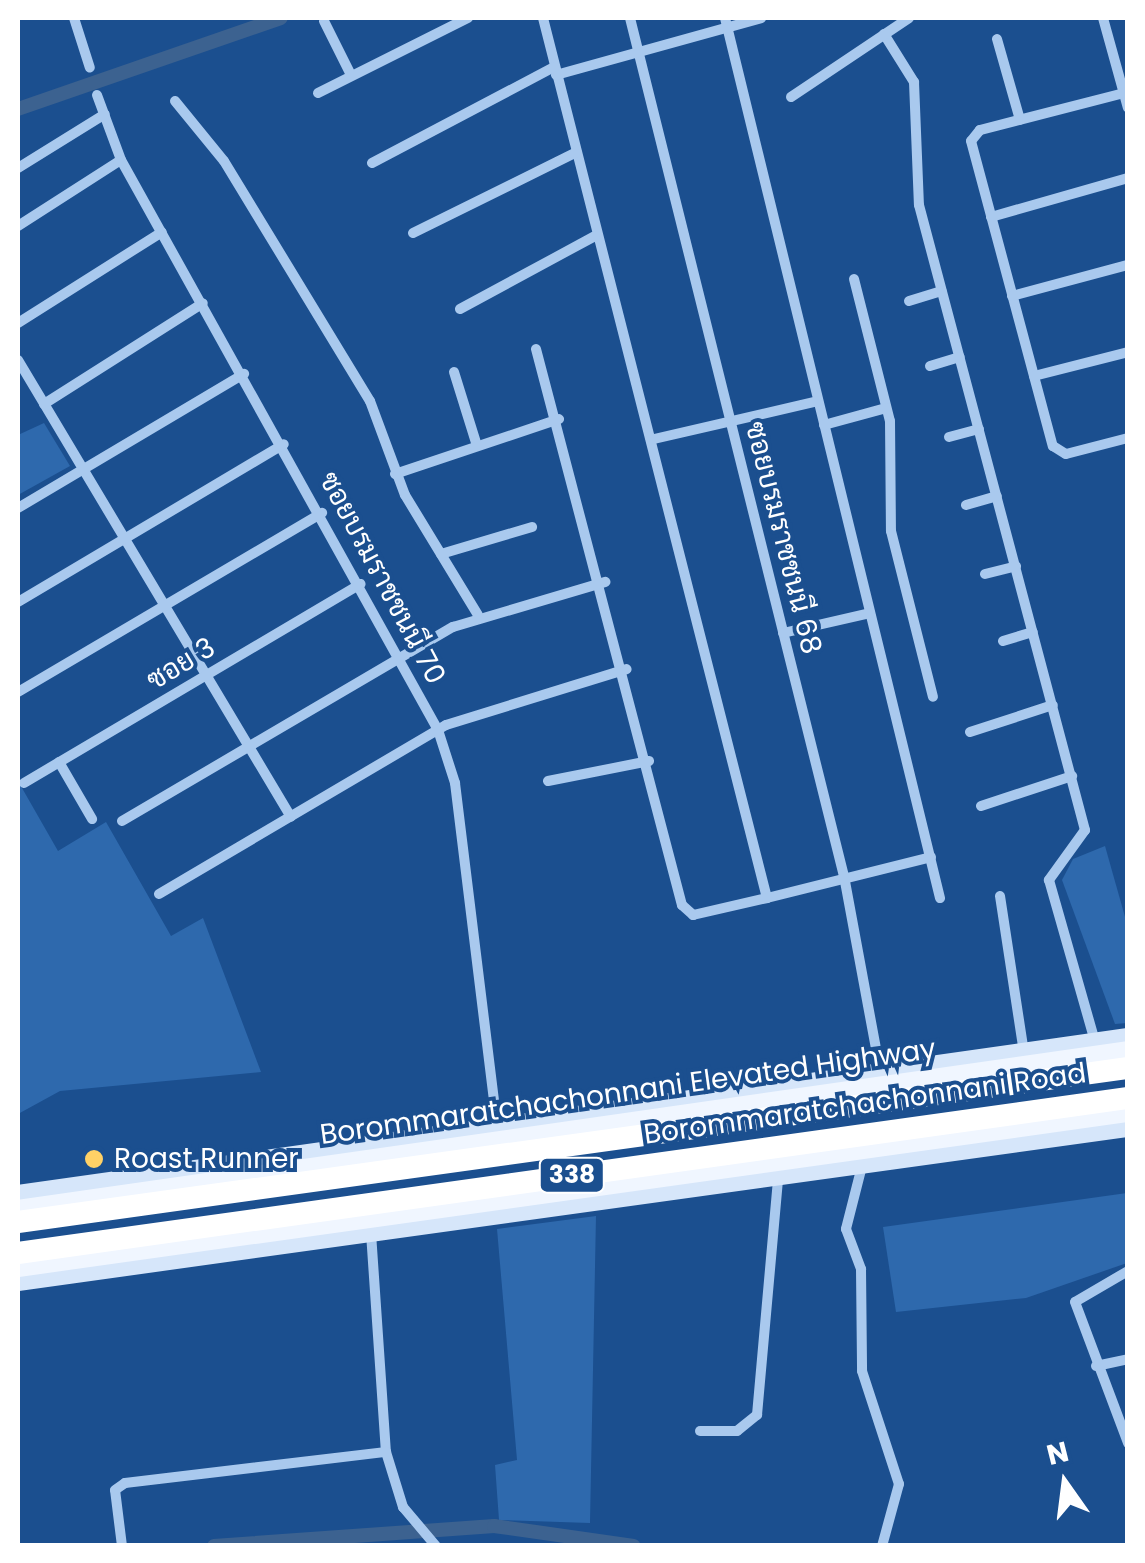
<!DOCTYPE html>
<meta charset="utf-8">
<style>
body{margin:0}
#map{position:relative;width:1145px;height:1563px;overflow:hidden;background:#1b4f8f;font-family:Poppins,Sarabun,sans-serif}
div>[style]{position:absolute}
.green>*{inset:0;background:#2e69ad}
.canal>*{height:14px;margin:-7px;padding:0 7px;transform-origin:7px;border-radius:7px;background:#3c6290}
.street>*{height:10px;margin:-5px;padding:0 5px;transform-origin:5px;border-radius:5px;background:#a9c9ee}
.secondary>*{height:18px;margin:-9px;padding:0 9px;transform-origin:9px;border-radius:9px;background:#d6e6fa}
.primary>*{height:20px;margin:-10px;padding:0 10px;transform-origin:10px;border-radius:10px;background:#f0f6ff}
.highway>*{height:22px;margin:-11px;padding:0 11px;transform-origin:11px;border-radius:11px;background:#fff}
.dots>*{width:28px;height:28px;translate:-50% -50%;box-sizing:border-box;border:5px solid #1b4f8f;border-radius:50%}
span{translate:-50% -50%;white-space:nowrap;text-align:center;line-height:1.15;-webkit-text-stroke:8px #1b4f8f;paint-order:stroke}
.shield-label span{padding:2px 8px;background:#1b4f8f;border:2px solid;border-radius:8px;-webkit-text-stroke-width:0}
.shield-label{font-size:25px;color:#fff;font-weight:700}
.street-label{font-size:28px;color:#fff}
.poi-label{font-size:28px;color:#fff}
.left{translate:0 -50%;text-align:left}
.frame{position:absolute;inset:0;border:20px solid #fff;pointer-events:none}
.north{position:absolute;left:1015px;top:1433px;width:100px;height:100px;-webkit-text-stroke:8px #1b4f8f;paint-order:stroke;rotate:346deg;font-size:28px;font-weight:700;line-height:40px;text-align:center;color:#fff}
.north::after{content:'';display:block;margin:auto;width:35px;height:45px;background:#fff;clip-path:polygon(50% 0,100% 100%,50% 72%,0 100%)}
</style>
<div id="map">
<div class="green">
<div style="clip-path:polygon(44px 423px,70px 466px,18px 495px,18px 435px)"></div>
<div style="clip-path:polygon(18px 781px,58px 851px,106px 822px,171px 936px,203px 918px,261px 1072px,60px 1091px,18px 1114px)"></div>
<div style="clip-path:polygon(1105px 846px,1127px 924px,1127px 1023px,1115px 1024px,1062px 880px,1073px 859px)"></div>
<div style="clip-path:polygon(1127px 1193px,1127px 1263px,1026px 1298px,896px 1312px,883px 1227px)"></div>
<div style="clip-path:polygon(596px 1216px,590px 1523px,499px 1520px,495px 1465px,517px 1460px,497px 1229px)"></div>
</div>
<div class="canal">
<div style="left:18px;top:109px;width:278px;rotate:-19.1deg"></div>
<div style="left:214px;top:1546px;width:281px;rotate:-4.1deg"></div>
<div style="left:494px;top:1526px;width:141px;rotate:8.1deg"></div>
</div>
<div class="street">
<div style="left:74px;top:18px;width:52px;rotate:72.3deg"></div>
<div style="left:543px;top:18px;width:908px;rotate:75.72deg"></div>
<div style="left:767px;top:898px;width:169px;rotate:-14deg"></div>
<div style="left:630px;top:18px;width:884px;rotate:76deg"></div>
<div style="left:844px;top:876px;width:198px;rotate:79.5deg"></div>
<div style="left:725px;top:18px;width:906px;rotate:76.27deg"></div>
<div style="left:1103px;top:18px;width:93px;rotate:74.5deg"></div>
<div style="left:324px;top:21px;width:60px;rotate:63.4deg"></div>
<div style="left:884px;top:34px;width:57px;rotate:58deg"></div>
<div style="left:914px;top:82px;width:123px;rotate:87.7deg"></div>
<div style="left:919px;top:205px;width:647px;rotate:75.13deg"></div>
<div style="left:1085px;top:830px;width:62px;rotate:125.8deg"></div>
<div style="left:1049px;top:880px;width:168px;rotate:74.1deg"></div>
<div style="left:997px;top:39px;width:84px;rotate:74.1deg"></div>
<div style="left:556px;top:75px;width:213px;rotate:-15.5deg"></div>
<div style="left:1128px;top:92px;width:153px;rotate:165.6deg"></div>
<div style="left:980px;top:130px;width:14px;rotate:129deg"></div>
<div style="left:971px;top:141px;width:316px;rotate:75deg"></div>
<div style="left:1053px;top:446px;width:15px;rotate:32deg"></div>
<div style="left:1066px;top:454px;width:64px;rotate:-14.5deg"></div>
<div style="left:318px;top:93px;width:168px;rotate:-26.6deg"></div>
<div style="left:97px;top:95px;width:69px;rotate:69.7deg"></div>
<div style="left:121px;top:160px;width:652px;rotate:60.92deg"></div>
<div style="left:438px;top:730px;width:56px;rotate:72.2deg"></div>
<div style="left:455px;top:783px;width:346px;rotate:83deg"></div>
<div style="left:791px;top:97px;width:142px;rotate:-33.8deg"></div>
<div style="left:175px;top:101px;width:77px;rotate:50.8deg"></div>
<div style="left:224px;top:161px;width:281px;rotate:58.7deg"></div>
<div style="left:370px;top:401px;width:100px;rotate:69.6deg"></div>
<div style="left:405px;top:495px;width:140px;rotate:58.7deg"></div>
<div style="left:372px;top:163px;width:206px;rotate:-27.8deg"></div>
<div style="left:18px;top:168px;width:102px;rotate:-31.8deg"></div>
<div style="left:991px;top:217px;width:142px;rotate:-15.9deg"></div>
<div style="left:18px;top:226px;width:122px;rotate:-32.7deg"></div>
<div style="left:413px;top:233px;width:181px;rotate:-26.3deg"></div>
<div style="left:854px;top:279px;width:146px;rotate:75.8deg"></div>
<div style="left:890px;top:421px;width:110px;rotate:89.5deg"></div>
<div style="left:891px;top:531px;width:171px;rotate:75.8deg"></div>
<div style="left:1012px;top:296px;width:120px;rotate:-15deg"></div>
<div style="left:909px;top:301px;width:34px;rotate:-17deg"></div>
<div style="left:460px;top:309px;width:153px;rotate:-28.4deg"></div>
<div style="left:18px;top:323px;width:170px;rotate:-32.3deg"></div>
<div style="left:536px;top:349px;width:575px;rotate:75.29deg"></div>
<div style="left:682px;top:905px;width:15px;rotate:42deg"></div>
<div style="left:693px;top:915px;width:76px;rotate:-12.9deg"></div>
<div style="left:18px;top:360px;width:532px;rotate:59.15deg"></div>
<div style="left:930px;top:366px;width:31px;rotate:-17deg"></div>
<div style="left:454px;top:372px;width:77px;rotate:72.7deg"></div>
<div style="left:1034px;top:376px;width:97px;rotate:-14.3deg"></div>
<div style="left:44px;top:404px;width:188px;rotate:-32.4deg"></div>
<div style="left:824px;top:425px;width:64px;rotate:-15.3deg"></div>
<div style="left:949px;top:437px;width:31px;rotate:-15deg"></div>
<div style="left:654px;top:439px;width:168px;rotate:-13deg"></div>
<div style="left:395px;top:474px;width:173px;rotate:-18.5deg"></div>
<div style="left:966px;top:505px;width:32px;rotate:-16deg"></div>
<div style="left:18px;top:508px;width:263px;rotate:-30.7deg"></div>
<div style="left:441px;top:554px;width:95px;rotate:-16.5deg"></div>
<div style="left:985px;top:574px;width:32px;rotate:-14deg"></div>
<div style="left:18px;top:602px;width:309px;rotate:-30.7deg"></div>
<div style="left:783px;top:633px;width:89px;rotate:-12.9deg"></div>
<div style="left:1003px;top:641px;width:31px;rotate:-17deg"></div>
<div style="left:18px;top:692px;width:353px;rotate:-30.5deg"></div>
<div style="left:970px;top:732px;width:87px;rotate:-18deg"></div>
<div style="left:59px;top:762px;width:66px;rotate:59.9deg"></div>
<div style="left:548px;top:781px;width:103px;rotate:-11.2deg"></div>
<div style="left:24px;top:783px;width:391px;rotate:-30.6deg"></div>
<div style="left:981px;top:806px;width:96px;rotate:-18.2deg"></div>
<div style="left:122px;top:821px;width:384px;rotate:-30.4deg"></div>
<div style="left:453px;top:627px;width:159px;rotate:-16.5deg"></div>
<div style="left:159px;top:894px;width:333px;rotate:-30.5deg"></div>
<div style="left:446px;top:725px;width:189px;rotate:-17.2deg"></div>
<div style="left:1000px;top:896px;width:158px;rotate:81.3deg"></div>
<div style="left:862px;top:1166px;width:65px;rotate:104.3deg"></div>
<div style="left:846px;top:1229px;width:43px;rotate:69.4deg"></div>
<div style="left:861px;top:1269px;width:102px;rotate:89.4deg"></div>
<div style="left:862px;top:1371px;width:119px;rotate:71.9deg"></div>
<div style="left:899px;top:1484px;width:64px;rotate:105.3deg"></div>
<div style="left:371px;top:1233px;width:220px;rotate:86.1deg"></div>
<div style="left:386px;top:1452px;width:58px;rotate:72.8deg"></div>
<div style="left:403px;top:1507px;width:51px;rotate:49.8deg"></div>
<div style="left:1128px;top:1271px;width:61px;rotate:149.7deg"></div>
<div style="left:1075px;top:1302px;width:151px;rotate:69.4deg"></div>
<div style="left:1096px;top:1366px;width:33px;rotate:-12deg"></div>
<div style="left:700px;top:1431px;width:37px"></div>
<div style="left:737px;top:1431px;width:26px;rotate:-39deg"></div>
<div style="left:757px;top:1415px;width:238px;rotate:-84.9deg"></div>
<div style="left:122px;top:1546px;width:56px;rotate:-97.1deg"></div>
<div style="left:115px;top:1490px;width:12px;rotate:-35deg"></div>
<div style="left:125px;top:1483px;width:263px;rotate:-6.8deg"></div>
</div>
<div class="secondary">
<div style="left:18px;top:1194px;width:1121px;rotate:-8.05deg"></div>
<div style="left:18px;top:1282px;width:1121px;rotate:-7.9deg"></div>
</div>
<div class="primary">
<div style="left:18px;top:1210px;width:1121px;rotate:-8.15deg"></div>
<div style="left:18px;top:1267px;width:1121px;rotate:-7.95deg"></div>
</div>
<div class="highway">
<div style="left:18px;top:1222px;width:1121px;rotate:-7.9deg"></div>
<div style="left:18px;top:1253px;width:1121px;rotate:-7.95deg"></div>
</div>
<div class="dots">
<div style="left:94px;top:1159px;background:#ffd166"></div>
</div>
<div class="shield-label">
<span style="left:572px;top:1175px">338</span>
</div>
<div class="street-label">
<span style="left:783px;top:538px;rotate:76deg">ซอยบรมราชชนนี 68</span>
<span style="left:382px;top:578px;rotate:62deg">ซอยบรมราชชนนี 70</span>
<span style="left:181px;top:664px;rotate:-31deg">ซอย 3</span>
<span style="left:628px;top:1092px;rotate:-8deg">Borommaratchachonnani Elevated Highway</span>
<span style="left:865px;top:1104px;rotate:-8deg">Borommaratchachonnani Road</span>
</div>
<div class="poi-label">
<span class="left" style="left:114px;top:1159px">Roast Runner</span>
</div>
<div class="frame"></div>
<div class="north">N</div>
</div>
